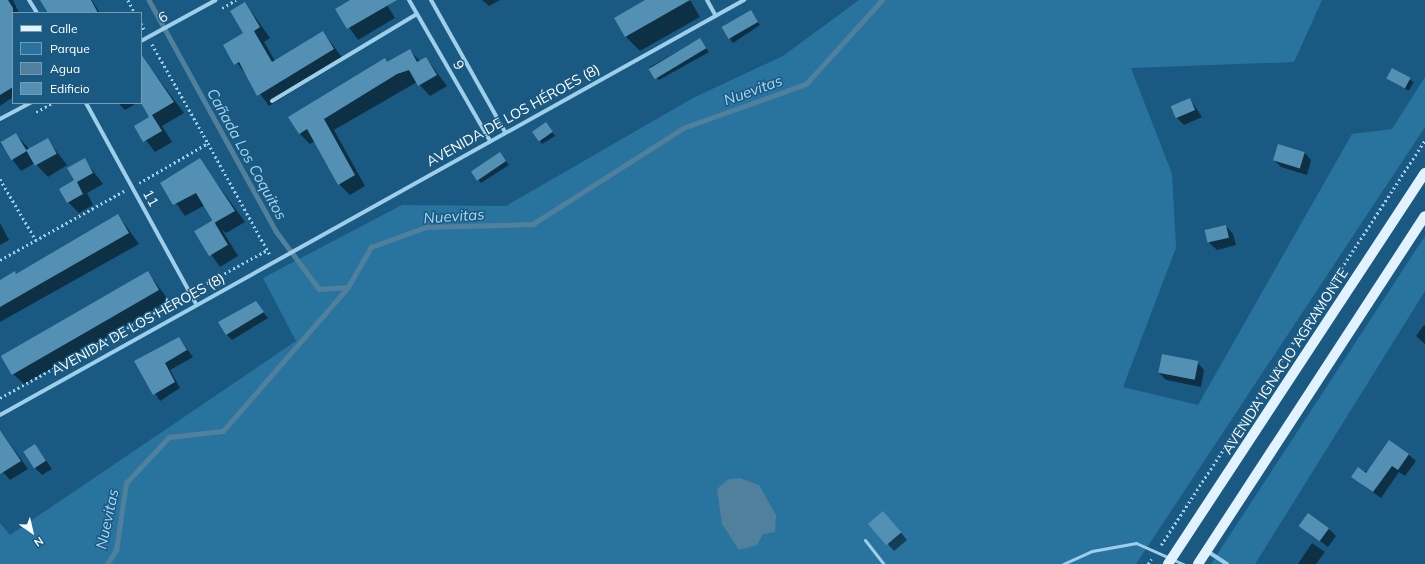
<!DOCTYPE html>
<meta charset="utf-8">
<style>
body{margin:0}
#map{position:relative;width:1425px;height:564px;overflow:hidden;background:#1a5a82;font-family:Mulish,sans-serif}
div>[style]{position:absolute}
.green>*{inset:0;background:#29749f}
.water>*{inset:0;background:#51809c}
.shadow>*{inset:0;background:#0007;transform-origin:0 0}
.stream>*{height:4.5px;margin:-2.25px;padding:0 2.25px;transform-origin:2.25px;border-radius:2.25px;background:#51809c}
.building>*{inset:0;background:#5490b3;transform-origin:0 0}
.path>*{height:2.5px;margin-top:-1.25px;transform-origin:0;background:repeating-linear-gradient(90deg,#9ecfea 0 2px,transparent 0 5px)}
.service>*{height:3px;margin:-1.5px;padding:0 1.5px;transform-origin:1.5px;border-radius:1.5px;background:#9ecfea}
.minor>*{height:4px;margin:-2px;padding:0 2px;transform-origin:2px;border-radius:2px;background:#9ecfea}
.primary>*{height:10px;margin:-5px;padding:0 5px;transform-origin:5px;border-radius:5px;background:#e2f3ff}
span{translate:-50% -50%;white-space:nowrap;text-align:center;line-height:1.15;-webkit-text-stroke:3px #1a5a82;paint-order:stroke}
.street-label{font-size:14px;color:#fff}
.water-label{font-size:15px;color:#aad8f2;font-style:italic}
.legend{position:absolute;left:12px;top:12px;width:130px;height:92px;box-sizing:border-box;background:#1a5a82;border:1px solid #769cb4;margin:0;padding:5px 7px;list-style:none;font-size:12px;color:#fff}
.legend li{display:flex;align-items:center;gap:8px;height:20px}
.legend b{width:20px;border:1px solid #769cb4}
.north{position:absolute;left:12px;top:512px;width:40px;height:40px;-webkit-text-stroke:3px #1a5a82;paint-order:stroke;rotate:146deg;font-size:11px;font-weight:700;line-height:16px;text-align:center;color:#fff}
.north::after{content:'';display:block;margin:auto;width:14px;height:18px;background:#fff;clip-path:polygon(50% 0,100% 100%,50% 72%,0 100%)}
</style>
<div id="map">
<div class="green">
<div style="clip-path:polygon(859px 0,1322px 0,1294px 62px,1131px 68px,1172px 174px,1176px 248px,1123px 387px,1198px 405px,1352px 134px,1392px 129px,1425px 77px,1425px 127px,1136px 564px,0 564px,0 523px,10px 535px,296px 341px,263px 278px,402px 205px,506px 206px,693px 98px,783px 56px)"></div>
<div style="clip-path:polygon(1425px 236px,1425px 291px,1255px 564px,1211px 564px)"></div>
</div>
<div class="water">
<div style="clip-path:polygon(740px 478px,759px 485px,776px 515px,775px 532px,763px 534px,757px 545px,739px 550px,722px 524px,717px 489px,729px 479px)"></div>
</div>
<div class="shadow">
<div style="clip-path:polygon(0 0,13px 0,19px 13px,13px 13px,13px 97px,0 106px)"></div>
<div style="clip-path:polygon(41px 0,92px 0,100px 13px,49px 13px)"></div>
<div style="clip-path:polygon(351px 0,384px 0,395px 18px,358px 40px,336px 9px)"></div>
<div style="clip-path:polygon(482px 0,500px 0,489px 6px)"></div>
<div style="clip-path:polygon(647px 0,690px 0,700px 17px,640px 51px,626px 37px)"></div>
<div style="clip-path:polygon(245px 3px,270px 38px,264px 42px,275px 61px,323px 32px,344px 60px,269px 106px,224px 45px,244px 33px)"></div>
<div style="clip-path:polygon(750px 11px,760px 25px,733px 43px,730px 39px)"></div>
<div style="clip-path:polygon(699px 39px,709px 52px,659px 80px,656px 77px,650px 67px)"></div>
<div style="clip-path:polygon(409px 50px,420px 61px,426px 58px,447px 86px,430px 96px,417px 82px,334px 130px,365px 186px,350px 195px,339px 184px,315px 141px,310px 144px,300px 134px,387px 63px)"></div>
<div style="clip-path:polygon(143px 58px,184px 113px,162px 126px,172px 142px,155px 152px,135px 126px,150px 117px,141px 101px)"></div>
<div style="left:1393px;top:70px;width:24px;height:10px;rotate:30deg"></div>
<div style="clip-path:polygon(1190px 99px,1202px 117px,1184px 125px,1177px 118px)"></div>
<div style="clip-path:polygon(118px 103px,137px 103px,125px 110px)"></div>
<div style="clip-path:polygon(549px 127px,555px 136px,542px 144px,533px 132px)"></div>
<div style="clip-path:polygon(16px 134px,30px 150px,48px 140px,67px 165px,48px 177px,35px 163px,21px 171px,0 143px)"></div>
<div style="clip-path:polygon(1304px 152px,1311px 160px,1307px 175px,1281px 167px,1274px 160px)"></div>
<div style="clip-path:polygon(500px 153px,509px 165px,481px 183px,478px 179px)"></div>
<div style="clip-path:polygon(84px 159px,103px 184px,87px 193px,93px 205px,79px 213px,68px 202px)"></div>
<div style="clip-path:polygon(200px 160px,245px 222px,226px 233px,222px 230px,238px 256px,220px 267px,195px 232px,216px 224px,205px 205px,185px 216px,162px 183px)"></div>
<div style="clip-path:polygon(118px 215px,139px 244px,0 322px,0 280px,15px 272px,17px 275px)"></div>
<div style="clip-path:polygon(0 223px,9px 240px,0 245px)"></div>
<div style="clip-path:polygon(1226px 226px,1233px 234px,1236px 245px,1217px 250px,1209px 243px)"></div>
<div style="clip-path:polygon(148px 272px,169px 301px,24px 384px,13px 374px)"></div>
<div style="clip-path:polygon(255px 302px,268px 318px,232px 340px,226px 334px)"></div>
<div style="clip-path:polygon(1424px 325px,1425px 326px,1425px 344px,1416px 336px)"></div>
<div style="clip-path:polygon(179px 338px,193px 357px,170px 370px,180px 388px,160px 401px,135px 361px)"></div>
<div style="clip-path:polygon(1197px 362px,1204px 370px,1201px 387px,1166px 380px,1159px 373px)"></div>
<div style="clip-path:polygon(0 430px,28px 469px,10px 480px,0 469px)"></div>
<div style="clip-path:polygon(35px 445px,52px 469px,42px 475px,35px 468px)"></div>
<div style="clip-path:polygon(1408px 454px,1416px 461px,1405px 476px,1399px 472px,1381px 498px,1352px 477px)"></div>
<div style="clip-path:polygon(890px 519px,907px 540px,894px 551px,870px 524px)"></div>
<div style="clip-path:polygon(1300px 526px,1328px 528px,1336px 536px,1328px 547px)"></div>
<div style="clip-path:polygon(1312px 543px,1325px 552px,1316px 564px,1298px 564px)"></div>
</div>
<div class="stream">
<div style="left:149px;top:0;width:264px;rotate:61.2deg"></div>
<div style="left:276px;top:231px;width:72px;rotate:53.4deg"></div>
<div style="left:319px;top:289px;width:29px;rotate:-4deg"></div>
<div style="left:107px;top:564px;width:17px;rotate:-57deg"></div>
<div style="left:116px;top:550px;width:68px;rotate:-81.5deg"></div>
<div style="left:126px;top:483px;width:63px;rotate:-46.9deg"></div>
<div style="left:169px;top:437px;width:54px;rotate:-6.3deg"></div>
<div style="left:223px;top:431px;width:191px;rotate:-49deg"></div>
<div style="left:348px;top:287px;width:46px;rotate:-60.1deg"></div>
<div style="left:371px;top:247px;width:59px;rotate:-20deg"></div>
<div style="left:426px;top:227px;width:107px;rotate:-1.6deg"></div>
<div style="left:533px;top:224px;width:178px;rotate:-32.6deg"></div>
<div style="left:683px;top:128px;width:131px;rotate:-19.7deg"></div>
<div style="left:806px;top:84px;width:113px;rotate:-47.9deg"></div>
</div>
<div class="building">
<div style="clip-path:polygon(0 0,8px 0,13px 8px,13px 87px,0 95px)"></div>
<div style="clip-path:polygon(40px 0,91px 0,98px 13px,48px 13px)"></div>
<div style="clip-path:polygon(350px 0,397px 0,347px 29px,335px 9px)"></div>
<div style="clip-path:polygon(645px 0,690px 0,625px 37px,614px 18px)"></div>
<div style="clip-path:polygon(245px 2px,260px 27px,254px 31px,272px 62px,323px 31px,334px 49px,257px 96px,239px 62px,234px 65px,223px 45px,243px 33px,230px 11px)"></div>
<div style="left:751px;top:10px;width:14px;height:34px;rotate:60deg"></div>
<div style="left:700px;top:38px;width:12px;height:60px;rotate:59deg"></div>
<div style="clip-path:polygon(410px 49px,417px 62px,426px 57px,437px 75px,418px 86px,409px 70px,397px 74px,324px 119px,355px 175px,338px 185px,307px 129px,299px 134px,288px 117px,385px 58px,387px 62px)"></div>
<div style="clip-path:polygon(141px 54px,174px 102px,152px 115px,162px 131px,143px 142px,134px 126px,149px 117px,141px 103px)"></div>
<div style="left:1392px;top:68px;width:21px;height:12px;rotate:28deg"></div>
<div style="left:1190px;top:98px;width:13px;height:21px;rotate:67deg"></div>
<div style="left:546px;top:122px;width:12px;height:17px;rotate:55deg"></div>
<div style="left:16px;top:133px;width:21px;height:18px;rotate:59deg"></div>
<div style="left:48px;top:138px;width:18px;height:25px;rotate:61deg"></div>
<div style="left:1278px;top:144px;width:28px;height:17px;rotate:17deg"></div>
<div style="left:500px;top:152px;width:11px;height:35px;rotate:56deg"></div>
<div style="clip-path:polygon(85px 158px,93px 173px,77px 182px,83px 194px,67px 203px,59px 189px,74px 180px,67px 168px)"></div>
<div style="clip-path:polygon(200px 158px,235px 211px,214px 223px,196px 193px,173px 205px,160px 183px)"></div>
<div style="clip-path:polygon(118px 214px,129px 233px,0 307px,0 280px,15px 271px,16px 274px)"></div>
<div style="left:213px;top:220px;width:29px;height:22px;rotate:59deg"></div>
<div style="left:1226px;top:225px;width:13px;height:22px;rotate:77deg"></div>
<div style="left:148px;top:271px;width:22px;height:170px;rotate:60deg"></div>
<div style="clip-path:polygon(256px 301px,264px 312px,226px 335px,218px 322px)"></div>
<div style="clip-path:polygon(179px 337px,187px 350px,165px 363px,175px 382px,153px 395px,134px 361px)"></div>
<div style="left:1162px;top:354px;width:37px;height:19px;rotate:11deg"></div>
<div style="clip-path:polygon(0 430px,21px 461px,0 474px)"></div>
<div style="clip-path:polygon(1389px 440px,1409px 454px,1398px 470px,1392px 466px,1373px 492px,1351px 477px,1358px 467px,1366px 473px)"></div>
<div style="left:35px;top:444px;width:20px;height:14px;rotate:57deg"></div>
<div style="left:883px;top:511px;width:28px;height:20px;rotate:49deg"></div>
<div style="left:1308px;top:513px;width:26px;height:16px;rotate:36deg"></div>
</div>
<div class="path">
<div style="left:128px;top:0;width:15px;rotate:62deg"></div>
<div style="left:222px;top:8px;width:16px;rotate:-30deg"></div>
<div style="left:141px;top:23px;width:7px;rotate:63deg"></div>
<div style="left:152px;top:44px;width:114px;rotate:60.5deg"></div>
<div style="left:36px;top:112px;width:18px;rotate:-29deg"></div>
<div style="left:0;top:179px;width:71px;rotate:59.5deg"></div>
<div style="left:139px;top:183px;width:80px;rotate:-30.1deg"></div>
<div style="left:208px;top:143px;width:128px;rotate:61deg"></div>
<div style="left:0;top:260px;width:142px;rotate:-29.1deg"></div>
<div style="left:198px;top:288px;width:79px;rotate:-28.8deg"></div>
<div style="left:0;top:398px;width:209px;rotate:-28.9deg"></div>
<div style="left:1161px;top:545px;width:483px;rotate:-56.9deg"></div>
<div style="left:1148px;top:564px;width:6px;rotate:-59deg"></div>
</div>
<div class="service">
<div style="left:865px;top:540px;width:31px;rotate:52deg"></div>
<div style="left:1174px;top:560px;width:10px;rotate:24deg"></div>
<div style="left:1063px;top:564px;width:32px;rotate:-24deg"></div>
<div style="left:1092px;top:551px;width:45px;rotate:-10.3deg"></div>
<div style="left:1136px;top:543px;width:36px;rotate:24deg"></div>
</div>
<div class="minor">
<div style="left:29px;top:0;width:15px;rotate:58deg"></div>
<div style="left:409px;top:0;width:163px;rotate:60.1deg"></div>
<div style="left:431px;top:0;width:151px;rotate:60.7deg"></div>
<div style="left:707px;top:0;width:18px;rotate:61deg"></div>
<div style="left:141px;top:41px;width:85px;rotate:-28.7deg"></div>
<div style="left:272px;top:101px;width:169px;rotate:-31deg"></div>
<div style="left:86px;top:103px;width:229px;rotate:61.3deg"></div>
<div style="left:0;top:119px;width:34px;rotate:-28deg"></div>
<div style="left:0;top:415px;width:852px;rotate:-29.15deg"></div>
<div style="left:1207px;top:551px;width:24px;rotate:33deg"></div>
</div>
<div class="primary">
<div style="left:1168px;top:564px;width:468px;rotate:-56.7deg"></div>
<div style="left:1198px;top:564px;width:415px;rotate:-56.9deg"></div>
</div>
<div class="street-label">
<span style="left:163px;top:17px;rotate:-28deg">6</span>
<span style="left:459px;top:65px;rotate:60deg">9</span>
<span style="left:513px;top:115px;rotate:-29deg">AVENIDA DE LOS HÉROES (8)</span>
<span style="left:151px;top:198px;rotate:61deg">11</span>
<span style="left:138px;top:324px;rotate:-29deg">AVENIDA DE LOS HÉROES (8)</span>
<span style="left:1285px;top:361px;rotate:-57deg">AVENIDA IGNACIO AGRAMONTE</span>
</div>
<div class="water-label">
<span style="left:753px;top:90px;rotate:-20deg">Nuevitas</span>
<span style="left:247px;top:154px;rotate:61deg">Cañada Los Coquitos</span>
<span style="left:454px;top:216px;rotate:-4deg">Nuevitas</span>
<span style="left:107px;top:519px;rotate:-78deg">Nuevitas</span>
</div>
<ul class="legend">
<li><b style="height:5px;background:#e2f3ff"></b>Calle</li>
<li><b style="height:11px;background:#29749f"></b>Parque</li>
<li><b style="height:11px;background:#51809c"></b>Agua</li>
<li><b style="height:11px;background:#5490b3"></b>Edificio</li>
</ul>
<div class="north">N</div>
</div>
